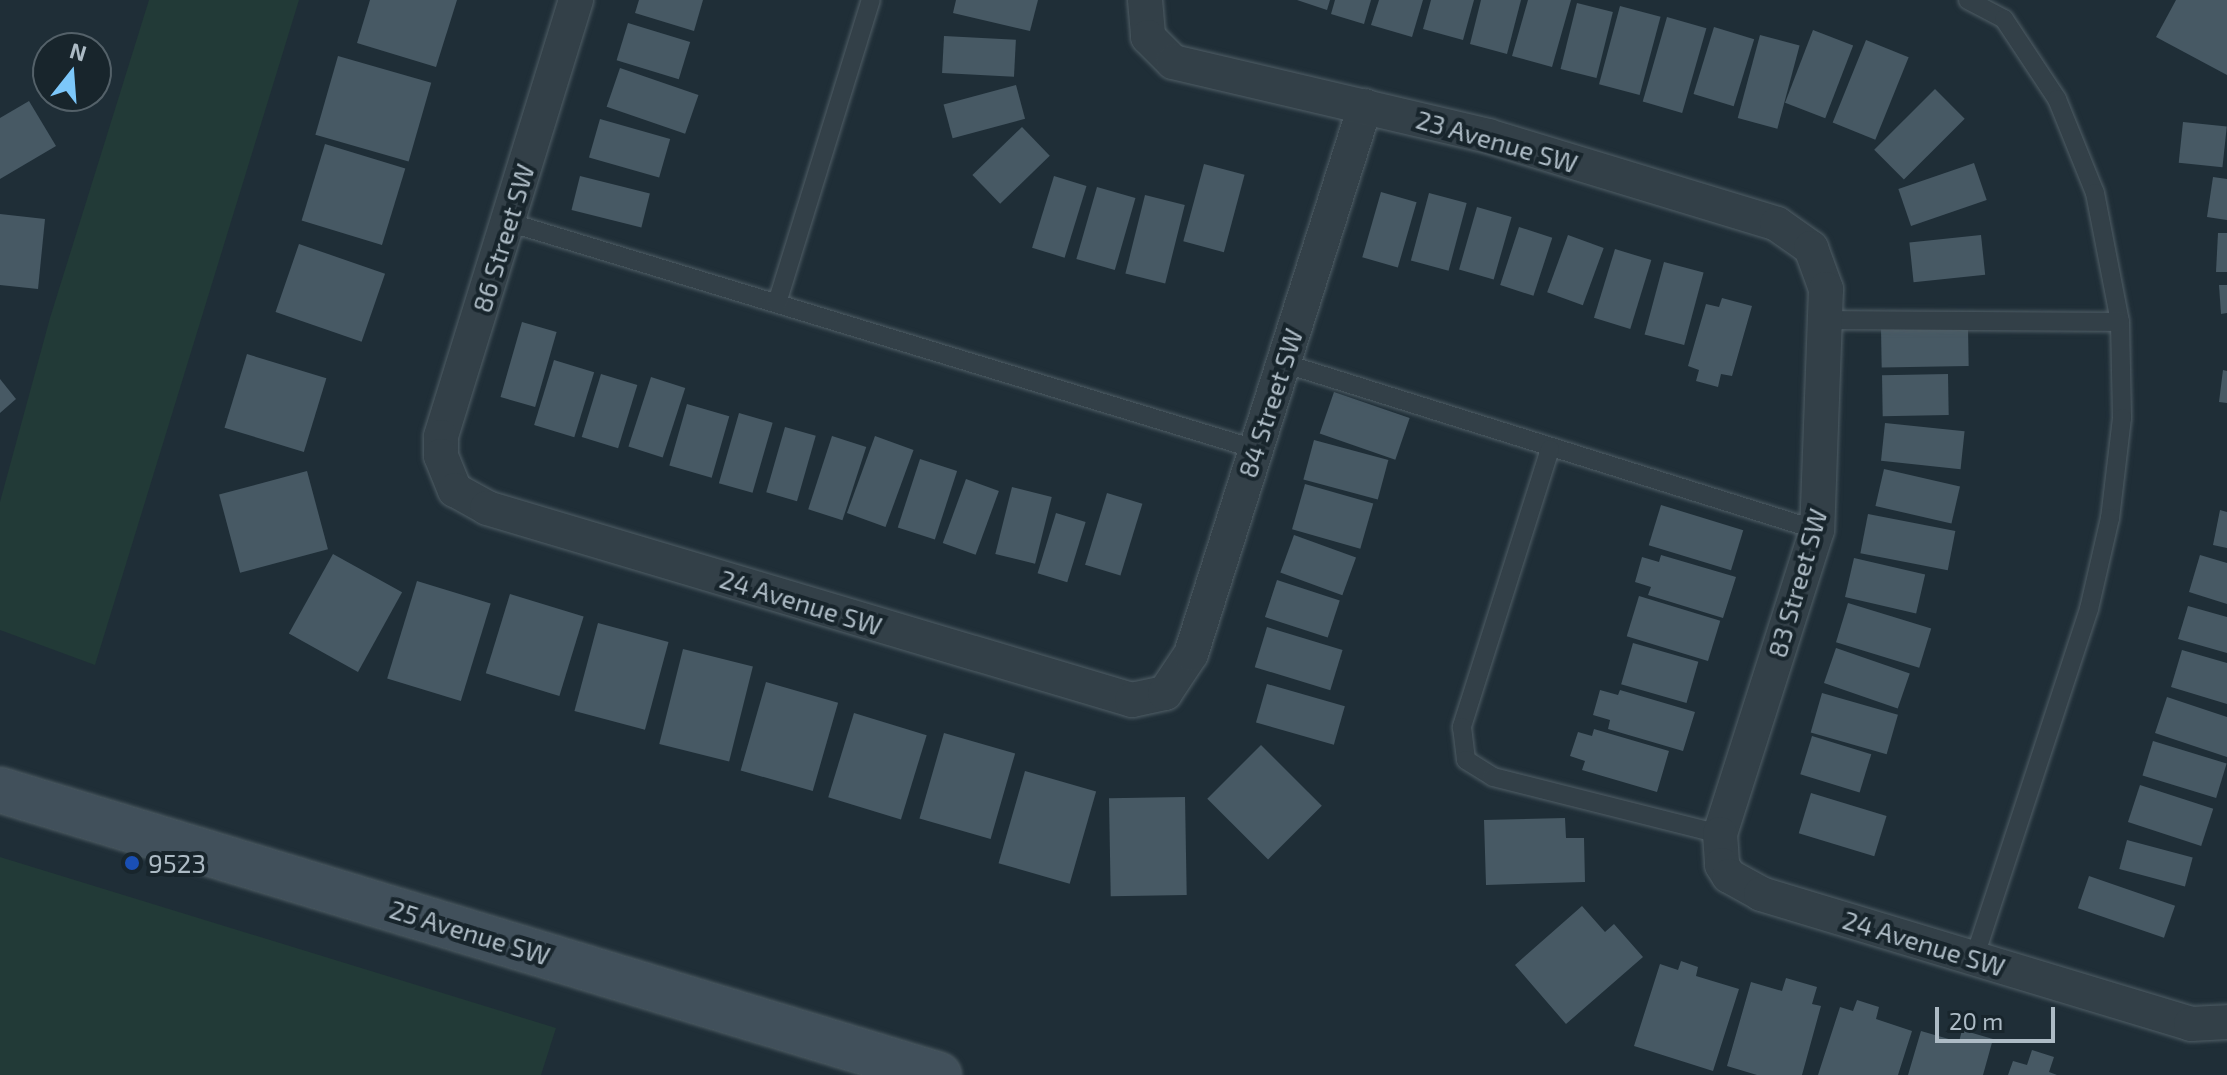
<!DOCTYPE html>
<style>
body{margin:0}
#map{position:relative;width:2227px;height:1075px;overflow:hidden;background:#1f2e37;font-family:"Exo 2",sans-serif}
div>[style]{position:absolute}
.green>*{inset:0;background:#223a37}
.building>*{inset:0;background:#475964;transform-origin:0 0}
.roads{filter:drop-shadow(0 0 2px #505e66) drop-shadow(0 0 2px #505e66)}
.service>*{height:18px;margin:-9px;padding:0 9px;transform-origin:9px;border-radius:9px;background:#334048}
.minor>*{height:34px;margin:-17px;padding:0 17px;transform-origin:17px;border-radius:17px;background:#334048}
.secondary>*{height:44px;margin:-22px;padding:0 22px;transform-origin:22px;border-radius:22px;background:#41505b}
.dots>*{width:22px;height:22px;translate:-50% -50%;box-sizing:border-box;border:4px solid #18252c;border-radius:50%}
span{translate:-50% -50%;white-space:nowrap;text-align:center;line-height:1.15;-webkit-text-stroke:8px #18252c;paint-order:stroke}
.street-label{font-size:26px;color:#adbbc5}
.poi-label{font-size:26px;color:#adbbc5}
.left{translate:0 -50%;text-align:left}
.north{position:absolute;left:32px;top:32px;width:80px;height:80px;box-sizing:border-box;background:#18252c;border:2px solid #546169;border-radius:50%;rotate:17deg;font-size:22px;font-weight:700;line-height:32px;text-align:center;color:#adbbc5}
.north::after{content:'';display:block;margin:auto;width:28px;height:36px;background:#7cc7fa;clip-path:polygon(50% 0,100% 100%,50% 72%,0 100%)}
.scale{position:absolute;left:1935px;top:1007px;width:120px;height:36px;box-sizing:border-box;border:4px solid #adbbc5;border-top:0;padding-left:10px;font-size:24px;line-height:28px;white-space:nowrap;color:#adbbc5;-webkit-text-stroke:6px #18252c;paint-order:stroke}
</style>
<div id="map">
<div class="green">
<div style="clip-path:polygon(149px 0,299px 0,95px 665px,0 630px,0 502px,50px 318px)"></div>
<div style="clip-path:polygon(0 857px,556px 1028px,541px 1075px,0 1075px)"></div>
</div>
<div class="building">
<div style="clip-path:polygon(370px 0,457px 0,436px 67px,357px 43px)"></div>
<div style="clip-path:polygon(639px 0,703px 0,694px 31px,635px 13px)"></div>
<div style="clip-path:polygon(956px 0,1038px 0,1030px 31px,953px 13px)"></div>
<div style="clip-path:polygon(1297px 0,1330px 0,1327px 10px)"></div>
<div style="clip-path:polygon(1335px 0,1371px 0,1364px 24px,1331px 14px)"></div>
<div style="clip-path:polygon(1379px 0,1423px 0,1412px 37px,1371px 25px)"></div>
<div style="clip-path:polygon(1431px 0,1474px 0,1463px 40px,1423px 29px)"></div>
<div style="clip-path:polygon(1481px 0,1521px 0,1507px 54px,1470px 44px)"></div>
<div style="clip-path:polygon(1528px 0,1571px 0,1552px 67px,1512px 56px)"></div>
<div style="clip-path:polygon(2176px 0,2227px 0,2227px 75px,2156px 37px)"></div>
<div style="left:1577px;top:3px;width:37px;height:68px;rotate:14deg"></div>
<div style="left:1620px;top:6px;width:42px;height:81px;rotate:15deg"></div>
<div style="left:1667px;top:17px;width:41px;height:88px;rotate:16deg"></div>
<div style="left:628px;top:23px;width:65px;height:39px;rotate:17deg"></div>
<div style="left:1714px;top:27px;width:42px;height:70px;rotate:17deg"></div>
<div style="left:1813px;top:30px;width:43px;height:78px;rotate:21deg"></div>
<div style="left:1760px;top:35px;width:41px;height:86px;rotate:15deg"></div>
<div style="left:944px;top:36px;width:72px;height:37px;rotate:3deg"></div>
<div style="left:1866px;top:40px;width:46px;height:89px;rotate:22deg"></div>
<div style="left:338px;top:56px;width:97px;height:82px;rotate:16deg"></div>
<div style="left:620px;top:68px;width:83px;height:41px;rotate:19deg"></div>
<div style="left:1016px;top:85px;width:35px;height:75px;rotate:75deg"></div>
<div style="left:1935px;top:89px;width:42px;height:86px;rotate:45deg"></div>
<div style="clip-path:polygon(29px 101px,56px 146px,0 179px,0 118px)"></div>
<div style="left:600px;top:119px;width:73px;height:40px;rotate:16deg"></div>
<div style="left:2183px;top:122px;width:44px;height:41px;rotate:6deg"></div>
<div style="left:1022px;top:127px;width:40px;height:69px;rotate:46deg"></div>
<div style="left:325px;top:144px;width:84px;height:80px;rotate:17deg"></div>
<div style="left:1974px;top:163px;width:39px;height:80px;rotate:71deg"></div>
<div style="left:1204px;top:164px;width:42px;height:80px;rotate:15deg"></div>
<div style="left:580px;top:176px;width:72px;height:35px;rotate:14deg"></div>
<div style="left:1054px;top:176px;width:34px;height:75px;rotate:17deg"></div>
<div style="clip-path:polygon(2213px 177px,2227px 179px,2227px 220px,2207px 217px)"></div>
<div style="left:1097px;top:187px;width:40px;height:75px;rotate:16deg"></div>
<div style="left:1381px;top:192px;width:37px;height:68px;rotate:16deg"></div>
<div style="left:1429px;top:193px;width:39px;height:70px;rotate:15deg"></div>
<div style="left:1145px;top:195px;width:41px;height:81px;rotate:14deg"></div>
<div style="left:1477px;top:207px;width:36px;height:65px;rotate:16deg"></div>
<div style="clip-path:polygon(0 214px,45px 219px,38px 289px,0 285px)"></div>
<div style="left:1519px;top:227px;width:35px;height:61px;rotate:18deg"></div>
<div style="clip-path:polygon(2218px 233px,2227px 233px,2227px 272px,2216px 272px)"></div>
<div style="left:1568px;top:235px;width:38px;height:61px;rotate:20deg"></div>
<div style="left:1981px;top:235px;width:40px;height:72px;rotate:84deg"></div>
<div style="left:299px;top:244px;width:91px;height:72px;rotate:19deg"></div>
<div style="left:1615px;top:249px;width:38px;height:72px;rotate:17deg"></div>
<div style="left:1664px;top:262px;width:41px;height:75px;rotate:15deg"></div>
<div style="clip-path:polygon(2219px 285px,2227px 285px,2227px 313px,2221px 314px)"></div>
<div style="clip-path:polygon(1722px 298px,1752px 306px,1732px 376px,1721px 374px,1718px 387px,1696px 381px,1699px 370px,1688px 366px,1706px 304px,1719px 307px)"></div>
<div style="left:522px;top:322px;width:36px;height:78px;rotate:16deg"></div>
<div style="left:1968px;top:327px;width:39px;height:87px;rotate:89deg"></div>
<div style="left:247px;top:354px;width:83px;height:77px;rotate:17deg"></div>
<div style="left:554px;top:360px;width:42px;height:68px;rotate:17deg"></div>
<div style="clip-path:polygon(2223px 370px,2227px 371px,2227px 403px,2219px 402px)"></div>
<div style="left:601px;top:374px;width:38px;height:66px;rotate:17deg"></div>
<div style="left:1948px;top:374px;width:41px;height:66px;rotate:89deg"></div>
<div style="left:651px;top:377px;width:36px;height:73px;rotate:18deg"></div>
<div style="clip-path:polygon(0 379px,16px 399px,0 413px)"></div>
<div style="left:1334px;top:392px;width:80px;height:44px;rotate:19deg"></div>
<div style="left:687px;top:404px;width:44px;height:64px;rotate:16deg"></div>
<div style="left:739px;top:413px;width:35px;height:73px;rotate:16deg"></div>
<div style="left:1885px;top:423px;width:80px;height:38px;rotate:6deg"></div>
<div style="left:785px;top:427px;width:32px;height:68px;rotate:16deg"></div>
<div style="left:832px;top:436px;width:36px;height:77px;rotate:18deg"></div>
<div style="left:875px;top:436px;width:41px;height:82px;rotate:20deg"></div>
<div style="left:1314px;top:440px;width:77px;height:41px;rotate:15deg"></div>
<div style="left:920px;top:459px;width:39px;height:72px;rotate:18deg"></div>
<div style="left:1884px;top:469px;width:78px;height:38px;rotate:13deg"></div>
<div style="left:307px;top:471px;width:81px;height:91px;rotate:75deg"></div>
<div style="left:966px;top:479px;width:35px;height:68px;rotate:20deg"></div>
<div style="left:1305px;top:484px;width:71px;height:47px;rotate:16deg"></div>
<div style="left:1012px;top:487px;width:41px;height:69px;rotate:14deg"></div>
<div style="left:1107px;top:493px;width:37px;height:75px;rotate:17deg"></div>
<div style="left:1661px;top:505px;width:86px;height:42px;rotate:17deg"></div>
<div style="clip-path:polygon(2220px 510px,2227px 512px,2227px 548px,2213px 545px)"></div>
<div style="left:1056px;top:513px;width:31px;height:63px;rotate:17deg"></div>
<div style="left:1868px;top:514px;width:89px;height:40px;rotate:11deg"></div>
<div style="left:1294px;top:535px;width:66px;height:40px;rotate:20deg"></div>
<div style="left:333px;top:554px;width:79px;height:91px;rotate:29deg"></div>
<div style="clip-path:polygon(1661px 555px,1736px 577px,1723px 618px,1648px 595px,1651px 587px,1635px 582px,1642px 557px,1659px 562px)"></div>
<div style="clip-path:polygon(2200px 555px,2227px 563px,2227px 604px,2189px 592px)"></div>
<div style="left:1854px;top:558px;width:73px;height:40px;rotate:13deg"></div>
<div style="left:1277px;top:580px;width:66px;height:39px;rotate:18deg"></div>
<div style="left:417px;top:581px;width:77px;height:102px;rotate:17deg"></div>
<div style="left:510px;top:594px;width:77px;height:83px;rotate:17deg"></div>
<div style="left:1639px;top:596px;width:85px;height:42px;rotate:17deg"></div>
<div style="left:1848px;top:603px;width:87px;height:41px;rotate:17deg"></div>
<div style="clip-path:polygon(2188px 606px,2227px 617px,2227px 653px,2178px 639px)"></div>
<div style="left:598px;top:623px;width:73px;height:91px;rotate:15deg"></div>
<div style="left:1267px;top:627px;width:79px;height:42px;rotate:17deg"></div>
<div style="left:1633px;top:643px;width:68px;height:43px;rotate:16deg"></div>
<div style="left:1836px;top:648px;width:78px;height:37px;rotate:19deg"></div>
<div style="left:683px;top:649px;width:72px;height:98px;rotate:14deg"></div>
<div style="clip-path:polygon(2182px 650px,2227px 663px,2227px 704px,2171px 687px)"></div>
<div style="left:766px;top:682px;width:75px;height:92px;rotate:16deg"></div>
<div style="left:1267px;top:684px;width:81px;height:40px;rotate:16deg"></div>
<div style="clip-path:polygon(1600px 690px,1618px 695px,1620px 690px,1695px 712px,1683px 751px,1608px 729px,1610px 720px,1593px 715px)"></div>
<div style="left:1822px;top:693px;width:79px;height:41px;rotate:16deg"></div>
<div style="clip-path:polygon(2167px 697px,2227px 717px,2227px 757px,2155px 733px)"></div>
<div style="left:854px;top:713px;width:76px;height:88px;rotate:17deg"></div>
<div style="clip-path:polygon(1594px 729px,1669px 751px,1657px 792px,1582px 770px,1585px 761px,1570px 756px,1578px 732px,1592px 736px)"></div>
<div style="left:944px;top:733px;width:74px;height:89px;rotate:16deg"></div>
<div style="left:1812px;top:736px;width:62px;height:40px;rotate:17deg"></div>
<div style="left:2153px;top:741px;width:77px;height:36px;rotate:17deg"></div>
<div style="left:1261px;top:745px;width:86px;height:76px;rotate:45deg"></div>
<div style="left:1025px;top:771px;width:74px;height:96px;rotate:16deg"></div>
<div style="left:2140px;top:785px;width:77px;height:39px;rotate:18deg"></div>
<div style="left:1811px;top:793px;width:79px;height:42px;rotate:17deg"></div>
<div style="left:1185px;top:797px;width:98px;height:76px;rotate:89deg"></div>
<div style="clip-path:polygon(1565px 818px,1566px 838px,1584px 838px,1585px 882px,1486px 885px,1484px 820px)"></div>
<div style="left:2127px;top:840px;width:68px;height:30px;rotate:15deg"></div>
<div style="left:2089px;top:876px;width:91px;height:34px;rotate:19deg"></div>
<div style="clip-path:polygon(1582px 906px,1605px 932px,1614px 924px,1643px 957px,1566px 1024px,1515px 965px)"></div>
<div style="clip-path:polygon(1681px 961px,1698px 967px,1696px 976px,1739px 989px,1713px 1071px,1634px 1046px,1660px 964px,1678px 970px)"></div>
<div style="clip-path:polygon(1786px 978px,1817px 987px,1812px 1004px,1821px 1006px,1802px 1075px,1757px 1075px,1727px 1066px,1751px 982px,1782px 991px)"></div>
<div style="clip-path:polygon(1857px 1000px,1879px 1007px,1876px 1019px,1912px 1031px,1898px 1075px,1818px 1075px,1840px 1007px,1853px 1011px)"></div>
<div style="clip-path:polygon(1962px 1030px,1993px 1039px,1983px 1075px,1908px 1075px,1921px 1031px,1959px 1042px)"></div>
<div style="clip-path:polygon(2032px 1050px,2054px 1057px,2049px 1072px,2057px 1075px,2008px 1075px,2013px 1061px,2027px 1065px)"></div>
</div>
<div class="roads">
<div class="service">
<div style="left:1968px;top:0;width:41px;rotate:27.8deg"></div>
<div style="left:2004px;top:19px;width:96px;rotate:56.5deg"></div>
<div style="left:2057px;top:99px;width:101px;rotate:68deg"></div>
<div style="left:2095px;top:193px;width:131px;rotate:79deg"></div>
<div style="left:2120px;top:322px;width:96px;rotate:88.8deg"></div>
<div style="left:2122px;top:418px;width:101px;rotate:96.8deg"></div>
<div style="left:2110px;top:518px;width:93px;rotate:103deg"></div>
<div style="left:2089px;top:609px;width:367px;rotate:108.2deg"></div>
<div style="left:508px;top:222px;width:781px;rotate:16.9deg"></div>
<div style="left:777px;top:303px;width:317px;rotate:-72.8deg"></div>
<div style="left:1826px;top:320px;width:294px;rotate:0.4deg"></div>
<div style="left:1283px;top:363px;width:560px;rotate:17.37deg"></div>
<div style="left:1550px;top:449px;width:292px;rotate:107.6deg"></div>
<div style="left:1462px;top:727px;width:33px;rotate:83deg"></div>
<div style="left:1466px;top:760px;width:32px;rotate:32deg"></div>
<div style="left:1493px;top:777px;width:234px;rotate:14.1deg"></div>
</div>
<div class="minor">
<div style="left:576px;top:0;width:457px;rotate:107.2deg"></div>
<div style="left:441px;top:437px;width:19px;rotate:90deg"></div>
<div style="left:441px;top:456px;width:37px;rotate:68deg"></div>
<div style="left:455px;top:490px;width:37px;rotate:29deg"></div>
<div style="left:487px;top:508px;width:673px;rotate:16.58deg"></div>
<div style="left:1132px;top:700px;width:34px;rotate:-12deg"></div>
<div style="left:1165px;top:693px;width:47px;rotate:-56.3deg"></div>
<div style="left:1191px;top:654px;width:575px;rotate:-72.38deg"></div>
<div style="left:1145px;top:0;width:37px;rotate:85deg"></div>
<div style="left:1148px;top:37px;width:35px;rotate:45deg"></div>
<div style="left:1173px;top:62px;width:324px;rotate:13.2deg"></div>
<div style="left:1488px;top:136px;width:302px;rotate:16.9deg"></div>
<div style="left:1777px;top:224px;width:42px;rotate:35.2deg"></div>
<div style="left:1811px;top:248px;width:44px;rotate:69.9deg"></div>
<div style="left:1826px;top:289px;width:241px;rotate:92.1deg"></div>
<div style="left:1817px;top:530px;width:319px;rotate:107.7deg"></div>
<div style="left:1720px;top:834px;width:31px;rotate:86deg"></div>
<div style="left:1722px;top:865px;width:13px;rotate:58deg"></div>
<div style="left:1729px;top:876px;width:37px;rotate:29deg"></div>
<div style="left:1761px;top:894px;width:449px;rotate:16.8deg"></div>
<div style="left:2191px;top:1024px;width:36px;rotate:-3deg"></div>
</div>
<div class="secondary">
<div style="left:0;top:790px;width:981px;rotate:16.88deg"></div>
</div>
</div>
<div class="dots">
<div style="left:132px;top:863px;background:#1a4fb4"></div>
</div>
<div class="street-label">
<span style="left:1497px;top:141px;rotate:16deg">23 Avenue SW</span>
<span style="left:503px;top:238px;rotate:-73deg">86 Street SW</span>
<span style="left:1270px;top:403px;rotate:-72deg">84 Street SW</span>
<span style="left:1797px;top:583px;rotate:-74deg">83 Street SW</span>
<span style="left:801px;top:602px;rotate:17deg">24 Avenue SW</span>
<span style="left:470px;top:932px;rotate:17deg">25 Avenue SW</span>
<span style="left:1924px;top:943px;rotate:17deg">24 Avenue SW</span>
</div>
<div class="poi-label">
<span class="left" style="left:148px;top:863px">9523</span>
</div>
<div class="north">N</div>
<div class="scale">20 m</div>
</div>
